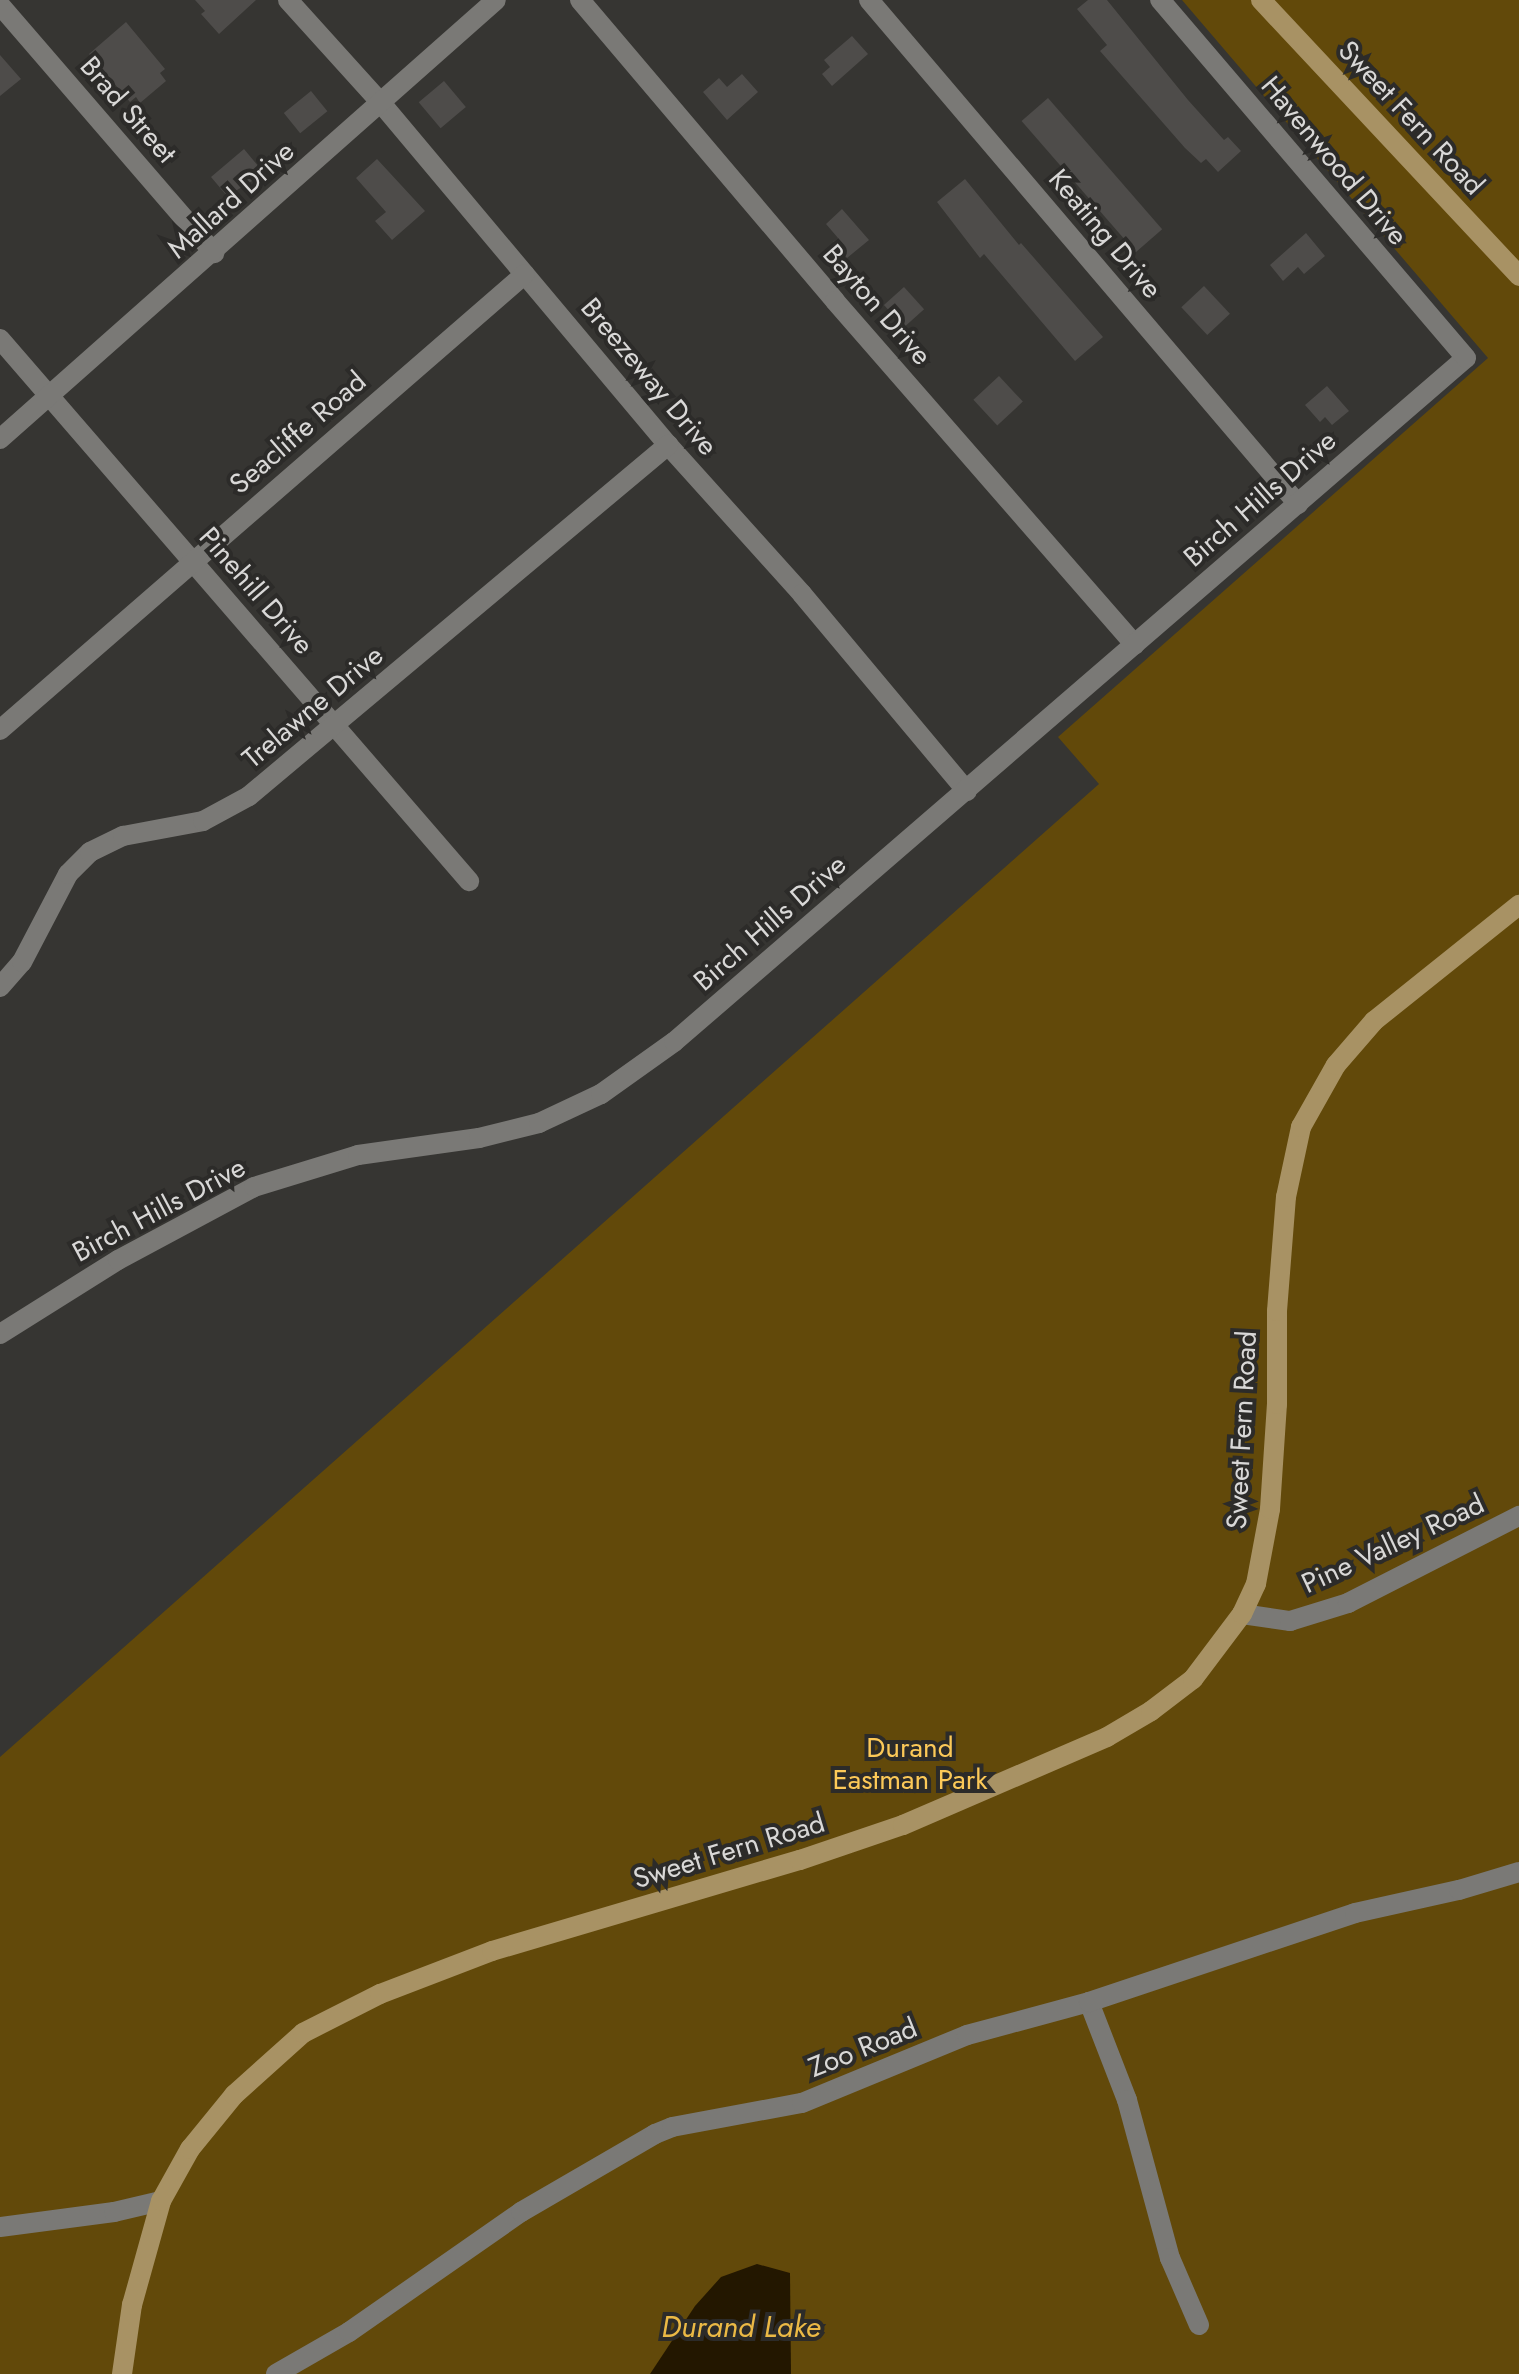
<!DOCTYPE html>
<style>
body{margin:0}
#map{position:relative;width:1519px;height:2374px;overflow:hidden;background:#363532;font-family:Jost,sans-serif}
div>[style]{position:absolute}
.green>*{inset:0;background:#62490a}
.water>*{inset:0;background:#231700}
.building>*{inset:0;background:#4e4c4a;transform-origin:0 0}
.minor>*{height:20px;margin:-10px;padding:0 10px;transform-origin:10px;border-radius:10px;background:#7a7976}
.major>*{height:20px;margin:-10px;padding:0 10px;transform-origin:10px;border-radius:10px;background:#a89264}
span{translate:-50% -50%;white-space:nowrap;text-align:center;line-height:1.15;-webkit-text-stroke:8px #2c2b29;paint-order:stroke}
.street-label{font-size:28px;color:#d9d8d7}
.park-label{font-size:28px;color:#fcc958}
.water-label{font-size:30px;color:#ebb945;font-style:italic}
</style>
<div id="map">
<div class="green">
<div style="clip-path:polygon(1182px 0,1519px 0,1519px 2374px,0 2374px,0 1757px,1099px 784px,1058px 737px,1488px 358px)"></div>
</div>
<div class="water">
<div style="clip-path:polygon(757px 2264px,790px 2273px,791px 2374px,650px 2374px,695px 2306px,721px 2277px)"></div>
</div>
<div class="building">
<div style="clip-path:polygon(195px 0,256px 0,219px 34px,201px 14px,205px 11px)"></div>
<div style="clip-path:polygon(1088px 0,1107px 0,1188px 100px,1224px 140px,1228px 137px,1241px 151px,1218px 172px,1206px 159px,1201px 163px,1185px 148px,1100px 51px,1107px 45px,1077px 9px)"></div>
<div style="clip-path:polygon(126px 22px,165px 69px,160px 73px,166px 81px,140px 103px,136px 97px,130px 102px,89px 54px)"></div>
<div style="clip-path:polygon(852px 36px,868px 54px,832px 86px,822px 74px,830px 67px,824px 60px)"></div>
<div style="clip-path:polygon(0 55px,21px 79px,0 96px)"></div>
<div style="clip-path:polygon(742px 74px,758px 92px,727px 120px,703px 92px,719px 78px,727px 87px)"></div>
<div style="left:444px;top:81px;width:34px;height:33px;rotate:50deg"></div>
<div style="left:311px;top:91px;width:26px;height:35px;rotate:51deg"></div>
<div style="left:1048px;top:98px;width:174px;height:35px;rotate:49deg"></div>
<div style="clip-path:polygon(244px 149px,259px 167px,248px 176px,252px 181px,227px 196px,211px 177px)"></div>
<div style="clip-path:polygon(377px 159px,425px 211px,392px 240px,375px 221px,386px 212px,356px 178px)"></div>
<div style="clip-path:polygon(965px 179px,1019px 245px,1021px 243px,1103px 337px,1075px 361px,984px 254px,980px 258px,937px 202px)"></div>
<div style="clip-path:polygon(842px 209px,869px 240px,847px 258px,833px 242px,838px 238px,826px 224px)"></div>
<div style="clip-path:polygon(1306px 233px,1325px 256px,1304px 274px,1298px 267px,1283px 281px,1270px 265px)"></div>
<div style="left:1204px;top:286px;width:38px;height:31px;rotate:47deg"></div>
<div style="left:904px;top:287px;width:30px;height:27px;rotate:48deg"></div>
<div style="left:999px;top:376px;width:35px;height:35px;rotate:47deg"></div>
<div style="clip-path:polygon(1327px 386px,1349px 411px,1332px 425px,1325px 417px,1320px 422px,1305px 405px)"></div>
</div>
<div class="minor">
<div style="left:288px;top:0;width:139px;rotate:47.9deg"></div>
<div style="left:381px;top:103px;width:446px;rotate:50deg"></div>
<div style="left:668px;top:445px;width:200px;rotate:48deg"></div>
<div style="left:802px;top:594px;width:257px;rotate:50.1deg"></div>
<div style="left:580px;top:0;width:394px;rotate:49.7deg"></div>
<div style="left:835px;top:301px;width:456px;rotate:48.9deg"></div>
<div style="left:869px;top:0;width:662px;rotate:49.6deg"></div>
<div style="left:0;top:5px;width:328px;rotate:49.2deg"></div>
<div style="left:0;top:339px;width:717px;rotate:49.13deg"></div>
<div style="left:0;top:439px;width:662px;rotate:-41.51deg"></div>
<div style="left:0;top:730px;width:695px;rotate:-40.98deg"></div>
<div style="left:0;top:987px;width:33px;rotate:-49deg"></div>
<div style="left:22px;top:962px;width:99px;rotate:-62.4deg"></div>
<div style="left:68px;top:874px;width:31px;rotate:-45deg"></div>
<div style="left:90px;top:852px;width:37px;rotate:-26deg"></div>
<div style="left:123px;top:836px;width:81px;rotate:-10.6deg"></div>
<div style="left:203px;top:821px;width:52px;rotate:-28.5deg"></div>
<div style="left:249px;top:796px;width:547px;rotate:-39.95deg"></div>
<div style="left:0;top:1334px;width:139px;rotate:-32.1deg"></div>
<div style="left:118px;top:1260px;width:154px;rotate:-28.2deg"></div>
<div style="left:254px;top:1187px;width:109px;rotate:-17.1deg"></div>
<div style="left:358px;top:1155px;width:122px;rotate:-8deg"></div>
<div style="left:479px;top:1138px;width:62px;rotate:-14deg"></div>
<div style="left:539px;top:1123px;width:68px;rotate:-25.1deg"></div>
<div style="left:601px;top:1094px;width:90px;rotate:-35.5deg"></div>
<div style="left:674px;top:1042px;width:1046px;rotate:-40.82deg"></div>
<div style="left:1466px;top:358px;width:471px;rotate:-130.5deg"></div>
<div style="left:1242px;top:1614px;width:49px;rotate:8.3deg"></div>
<div style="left:1290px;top:1621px;width:61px;rotate:-17.2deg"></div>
<div style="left:1348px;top:1603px;width:192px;rotate:-27deg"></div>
<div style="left:1089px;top:2002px;width:105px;rotate:68.8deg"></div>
<div style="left:1127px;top:2100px;width:164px;rotate:74.8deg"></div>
<div style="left:1170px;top:2258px;width:73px;rotate:66.6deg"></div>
<div style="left:0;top:2227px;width:115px;rotate:-7.5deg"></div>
<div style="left:114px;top:2212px;width:48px;rotate:-13.2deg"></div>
<div style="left:276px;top:2374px;width:84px;rotate:-29.9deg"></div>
<div style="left:349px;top:2332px;width:210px;rotate:-34.9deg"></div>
<div style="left:521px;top:2212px;width:155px;rotate:-30.2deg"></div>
<div style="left:655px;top:2134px;width:18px;rotate:-22deg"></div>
<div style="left:672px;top:2127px;width:132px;rotate:-10.5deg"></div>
<div style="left:802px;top:2103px;width:178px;rotate:-22.4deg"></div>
<div style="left:967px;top:2035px;width:126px;rotate:-15.1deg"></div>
<div style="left:1089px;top:2002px;width:280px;rotate:-18.5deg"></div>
<div style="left:1355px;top:1913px;width:107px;rotate:-12.5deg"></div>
<div style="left:1459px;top:1890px;width:63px;rotate:-16.7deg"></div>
</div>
<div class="major">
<div style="left:1261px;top:0;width:378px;rotate:46.9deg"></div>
<div style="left:122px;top:2374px;width:70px;rotate:-81.8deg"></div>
<div style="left:132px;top:2305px;width:108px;rotate:-74.4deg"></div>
<div style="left:161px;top:2201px;width:60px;rotate:-60.9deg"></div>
<div style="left:190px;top:2149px;width:70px;rotate:-50.8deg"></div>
<div style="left:234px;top:2095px;width:93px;rotate:-41.9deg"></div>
<div style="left:303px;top:2033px;width:86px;rotate:-26.9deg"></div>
<div style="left:380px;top:1994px;width:120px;rotate:-21deg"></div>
<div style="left:492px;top:1951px;width:321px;rotate:-16.5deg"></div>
<div style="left:800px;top:1860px;width:109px;rotate:-18.8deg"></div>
<div style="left:903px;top:1825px;width:222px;rotate:-23.3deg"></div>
<div style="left:1107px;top:1737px;width:51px;rotate:-30.6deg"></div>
<div style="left:1151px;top:1711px;width:53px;rotate:-37.3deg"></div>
<div style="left:1193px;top:1679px;width:81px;rotate:-53deg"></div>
<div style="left:1242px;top:1614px;width:33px;rotate:-65deg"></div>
<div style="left:1256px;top:1584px;width:76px;rotate:-79.4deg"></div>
<div style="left:1270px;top:1509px;width:105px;rotate:-86.2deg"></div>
<div style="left:1277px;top:1404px;width:93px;rotate:-90deg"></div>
<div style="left:1277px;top:1311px;width:114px;rotate:-85.5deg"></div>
<div style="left:1286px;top:1197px;width:72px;rotate:-77.9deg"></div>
<div style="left:1301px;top:1127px;width:71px;rotate:-60.6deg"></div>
<div style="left:1336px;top:1065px;width:58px;rotate:-49.2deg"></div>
<div style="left:1374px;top:1021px;width:186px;rotate:-38.7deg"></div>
</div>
<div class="street-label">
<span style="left:128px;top:110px;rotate:49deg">Brad Street</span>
<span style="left:1411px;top:118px;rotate:47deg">Sweet Fern Road</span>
<span style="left:1334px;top:161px;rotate:50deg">Havenwood Drive</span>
<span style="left:231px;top:200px;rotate:-42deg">Mallard Drive</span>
<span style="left:1105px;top:234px;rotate:50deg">Keating Drive</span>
<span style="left:877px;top:305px;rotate:49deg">Bayton Drive</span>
<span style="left:649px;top:377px;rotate:50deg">Breezeway Drive</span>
<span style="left:298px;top:433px;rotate:-41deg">Seacliffe Road</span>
<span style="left:1260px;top:499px;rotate:-41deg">Birch Hills Drive</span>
<span style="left:256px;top:591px;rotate:49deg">Pinehill Drive</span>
<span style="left:313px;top:707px;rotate:-40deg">Trelawne Drive</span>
<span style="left:770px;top:923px;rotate:-41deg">Birch Hills Drive</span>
<span style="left:159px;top:1210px;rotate:-28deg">Birch Hills Drive</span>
<span style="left:1242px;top:1430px;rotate:-87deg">Sweet Fern Road</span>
<span style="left:1393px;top:1544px;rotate:-25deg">Pine Valley Road</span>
<span style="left:729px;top:1851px;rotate:-17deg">Sweet Fern Road</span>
<span style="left:863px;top:2048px;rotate:-22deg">Zoo Road</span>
</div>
<div class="park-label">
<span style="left:910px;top:1764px">Durand<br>Eastman Park</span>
</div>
<div class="water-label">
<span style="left:741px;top:2327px">Durand Lake</span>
</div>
</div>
